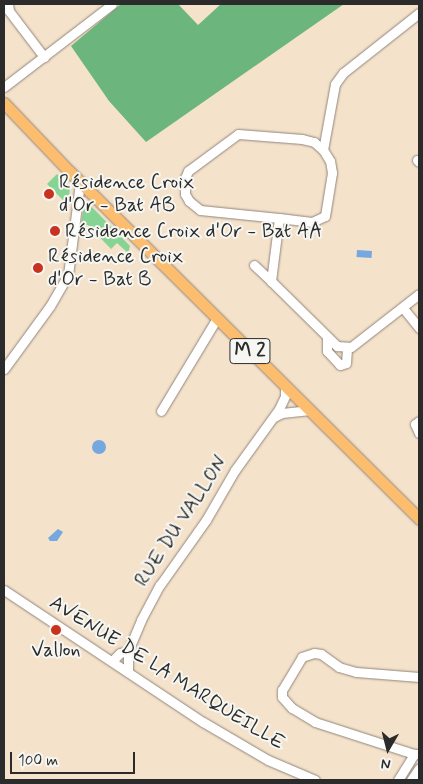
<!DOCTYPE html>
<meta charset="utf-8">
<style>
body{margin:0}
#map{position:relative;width:423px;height:784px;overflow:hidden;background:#f5e2cb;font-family:Mynerve,sans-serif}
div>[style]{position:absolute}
.green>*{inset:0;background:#86d493}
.forest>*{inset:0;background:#6cb67d}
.water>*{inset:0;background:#75a7e0;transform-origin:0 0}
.round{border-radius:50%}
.roads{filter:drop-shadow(0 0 1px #90867b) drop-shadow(0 0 1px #90867b)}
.minor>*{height:9px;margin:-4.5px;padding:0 4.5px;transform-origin:4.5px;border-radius:4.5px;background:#fff}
.major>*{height:11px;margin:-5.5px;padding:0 5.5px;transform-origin:5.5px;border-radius:5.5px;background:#fcbd6f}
.dots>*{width:14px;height:14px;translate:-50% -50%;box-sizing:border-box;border:2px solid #f6f6f2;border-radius:50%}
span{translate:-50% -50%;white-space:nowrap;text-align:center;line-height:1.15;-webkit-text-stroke:4px #f6f6f2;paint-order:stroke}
.shield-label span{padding:1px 4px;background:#f6f6f2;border:1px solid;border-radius:4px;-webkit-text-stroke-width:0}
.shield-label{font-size:19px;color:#2b2b2b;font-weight:700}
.poi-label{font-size:20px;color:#2b2b2b}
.left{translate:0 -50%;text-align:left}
.street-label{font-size:20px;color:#2b2b2b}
.frame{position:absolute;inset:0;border:5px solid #2b2b2b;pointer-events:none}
.north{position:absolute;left:363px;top:724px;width:50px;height:50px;-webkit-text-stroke:4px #f6f6f2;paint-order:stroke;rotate:188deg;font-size:14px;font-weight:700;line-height:20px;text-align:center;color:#2b2b2b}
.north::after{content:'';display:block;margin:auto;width:18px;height:22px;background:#2b2b2b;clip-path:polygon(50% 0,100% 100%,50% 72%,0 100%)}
.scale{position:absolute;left:10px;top:752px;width:125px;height:22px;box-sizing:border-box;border:2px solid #2b2b2b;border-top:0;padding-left:6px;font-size:15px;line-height:18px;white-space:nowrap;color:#2b2b2b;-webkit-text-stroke:4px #f6f6f2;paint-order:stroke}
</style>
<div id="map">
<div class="green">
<div style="clip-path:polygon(57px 174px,70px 188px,68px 205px,47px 184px)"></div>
<div style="clip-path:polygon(88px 203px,130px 246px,128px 253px,117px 243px,111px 249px,88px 225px,81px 225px,84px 205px)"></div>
</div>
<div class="forest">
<div style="clip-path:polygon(121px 4px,178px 4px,198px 25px,221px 4px,344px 4px,146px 142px,109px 101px,71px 46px)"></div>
</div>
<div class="water">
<div style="left:357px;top:250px;width:15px;height:7px;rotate:4deg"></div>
<div class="round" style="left:92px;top:440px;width:14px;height:14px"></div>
<div style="clip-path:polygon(58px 529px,63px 532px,57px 541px,50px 541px,48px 538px)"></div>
</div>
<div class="roads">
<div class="minor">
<div style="left:8px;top:4px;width:7px;rotate:82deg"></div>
<div style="left:9px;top:11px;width:58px;rotate:52.7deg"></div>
<div style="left:4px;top:87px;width:136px;rotate:-37.5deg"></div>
<div style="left:323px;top:150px;width:12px;rotate:-138deg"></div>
<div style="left:314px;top:142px;width:12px;rotate:-166deg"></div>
<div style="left:302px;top:139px;width:64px;rotate:-175.5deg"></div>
<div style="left:238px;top:134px;width:62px;rotate:143.5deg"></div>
<div style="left:188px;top:171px;width:8px;rotate:113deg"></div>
<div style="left:185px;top:178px;width:16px;rotate:90deg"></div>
<div style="left:185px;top:194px;width:8px;rotate:60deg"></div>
<div style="left:189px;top:201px;width:14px;rotate:39deg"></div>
<div style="left:200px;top:210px;width:79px;rotate:5.8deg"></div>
<div style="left:279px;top:218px;width:64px;rotate:97.2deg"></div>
<div style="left:271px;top:281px;width:93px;rotate:44.6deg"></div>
<div style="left:337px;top:346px;width:14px;rotate:4deg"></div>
<div style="left:351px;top:347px;width:86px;rotate:-37.9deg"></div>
<div style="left:417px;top:160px;width:3px;rotate:45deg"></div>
<div style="left:279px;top:218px;width:33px;rotate:7deg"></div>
<div style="left:312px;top:222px;width:14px;rotate:-25deg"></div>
<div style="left:325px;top:216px;width:44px;rotate:-80.8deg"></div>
<div style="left:332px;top:173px;width:12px;rotate:-99deg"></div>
<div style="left:330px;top:161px;width:13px;rotate:-122deg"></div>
<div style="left:323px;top:150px;width:67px;rotate:-79.7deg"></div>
<div style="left:335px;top:84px;width:14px;rotate:-54deg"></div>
<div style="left:343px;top:73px;width:97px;rotate:-38.3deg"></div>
<div style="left:254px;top:265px;width:23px;rotate:43deg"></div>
<div style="left:403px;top:308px;width:26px;rotate:51deg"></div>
<div style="left:327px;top:338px;width:13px;rotate:90deg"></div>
<div style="left:327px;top:351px;width:19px;rotate:47deg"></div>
<div style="left:340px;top:365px;width:6px;rotate:-18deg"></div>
<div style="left:346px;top:363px;width:15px;rotate:-86deg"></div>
<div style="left:4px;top:369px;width:78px;rotate:-53.9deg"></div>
<div style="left:50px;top:306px;width:36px;rotate:-60deg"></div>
<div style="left:68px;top:275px;width:93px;rotate:-82.6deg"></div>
<div style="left:161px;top:411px;width:109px;rotate:-58.9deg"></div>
<div style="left:274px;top:417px;width:9px;rotate:-27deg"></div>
<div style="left:282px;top:413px;width:28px;rotate:-6deg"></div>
<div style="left:419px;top:421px;width:5px;rotate:143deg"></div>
<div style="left:415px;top:424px;width:10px;rotate:66deg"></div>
<div style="left:4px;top:590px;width:239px;rotate:33.6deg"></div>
<div style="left:203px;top:722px;width:75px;rotate:30.3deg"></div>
<div style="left:268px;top:760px;width:51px;rotate:23.1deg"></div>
<div style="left:128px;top:651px;width:21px;rotate:90deg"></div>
<div style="left:112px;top:661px;width:11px;rotate:-45deg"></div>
<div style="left:120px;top:653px;width:8px;rotate:-14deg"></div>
<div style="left:128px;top:651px;width:34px;rotate:-67deg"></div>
<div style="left:141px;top:620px;width:40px;rotate:-62deg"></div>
<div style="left:160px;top:585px;width:80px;rotate:-54.7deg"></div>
<div style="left:206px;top:520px;width:58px;rotate:-59.9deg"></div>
<div style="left:235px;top:470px;width:75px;rotate:-54.2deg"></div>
<div style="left:279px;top:409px;width:14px;rotate:-65deg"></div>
<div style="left:285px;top:396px;width:10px;rotate:-90deg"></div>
<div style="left:419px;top:677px;width:63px;rotate:-175.5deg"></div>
<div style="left:356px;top:672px;width:18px;rotate:-164deg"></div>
<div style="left:339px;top:667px;width:22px;rotate:-144deg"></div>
<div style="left:321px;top:654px;width:7px;rotate:-172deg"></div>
<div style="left:314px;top:653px;width:13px;rotate:162deg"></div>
<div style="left:302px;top:657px;width:39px;rotate:121deg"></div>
<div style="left:282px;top:690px;width:7px;rotate:90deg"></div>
<div style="left:282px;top:697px;width:15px;rotate:48deg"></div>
<div style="left:292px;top:708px;width:27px;rotate:31deg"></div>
<div style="left:315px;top:722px;width:104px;rotate:17.9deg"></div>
<div style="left:414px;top:754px;width:5px"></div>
<div style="left:398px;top:780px;width:31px;rotate:-58deg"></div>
<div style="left:411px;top:780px;width:14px;rotate:-56deg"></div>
</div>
<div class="major">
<div style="left:4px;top:103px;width:94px;rotate:46.3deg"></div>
<div style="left:69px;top:171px;width:494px;rotate:44.8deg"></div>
</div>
</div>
<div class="dots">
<div style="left:49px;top:194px;background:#c8321e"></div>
<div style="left:55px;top:231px;background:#c8321e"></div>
<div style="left:38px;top:268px;background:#c8321e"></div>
<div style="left:56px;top:630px;background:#c8321e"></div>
</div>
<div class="shield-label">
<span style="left:250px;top:351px">M 2</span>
</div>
<div class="poi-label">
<span class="left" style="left:59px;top:194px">Résidence Croix<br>d'Or - Bat AB</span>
<span class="left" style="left:65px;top:231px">Résidence Croix d'Or - Bat AA</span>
<span class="left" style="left:48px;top:268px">Résidence Croix<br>d'Or - Bat B</span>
<span style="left:56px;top:650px">Vallon</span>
</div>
<div class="street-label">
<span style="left:181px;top:521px;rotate:-57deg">RUE DU VALLON</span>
<span style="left:167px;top:673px;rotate:32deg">AVENUE DE LA MARQUEILLE</span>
</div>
<div class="frame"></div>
<div class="north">N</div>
<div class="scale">100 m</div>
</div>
